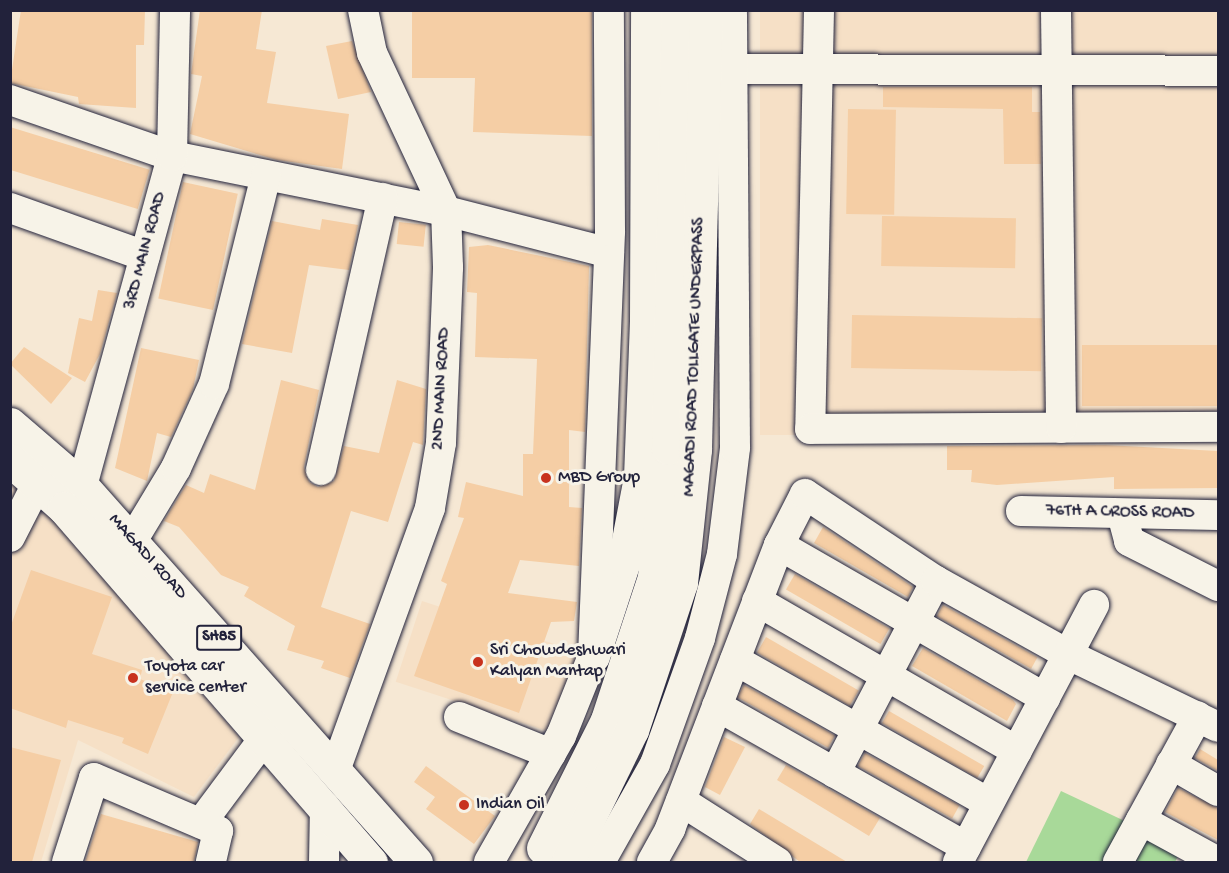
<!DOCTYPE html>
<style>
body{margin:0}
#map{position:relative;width:1229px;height:873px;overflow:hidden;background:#f6e8d4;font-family:"Gochi Hand",sans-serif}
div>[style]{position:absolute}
.built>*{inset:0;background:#f6e0c6;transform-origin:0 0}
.green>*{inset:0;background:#a8d999}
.building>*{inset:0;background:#f5cea5;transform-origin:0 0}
.roads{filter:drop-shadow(0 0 2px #22223b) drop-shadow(0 0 2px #22223b)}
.minor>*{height:30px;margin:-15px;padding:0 15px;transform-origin:15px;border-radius:15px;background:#f7f3e8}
.major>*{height:33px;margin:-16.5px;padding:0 16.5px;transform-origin:16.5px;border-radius:16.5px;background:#f7f3e8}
.dots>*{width:16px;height:16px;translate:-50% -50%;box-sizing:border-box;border:3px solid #f7f3e8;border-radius:50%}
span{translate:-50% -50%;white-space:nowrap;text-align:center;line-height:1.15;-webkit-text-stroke:6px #f7f3e8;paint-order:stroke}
.shield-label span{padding:2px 4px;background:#f7f3e8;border:2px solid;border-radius:4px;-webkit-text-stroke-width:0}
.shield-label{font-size:16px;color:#22223b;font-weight:700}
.street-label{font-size:18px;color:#22223b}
.poi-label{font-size:18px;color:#22223b}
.left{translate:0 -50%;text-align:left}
.frame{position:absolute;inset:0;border:12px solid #22223b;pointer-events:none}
</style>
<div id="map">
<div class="built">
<div style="left:760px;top:11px;width:458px;height:424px"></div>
<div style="clip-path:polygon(10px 479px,55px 518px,239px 737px,194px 797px,78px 740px,41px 862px,11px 862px)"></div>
<div style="left:422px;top:601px;width:165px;height:85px;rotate:18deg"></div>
</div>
<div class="green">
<div style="clip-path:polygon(1061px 791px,1182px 848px,1175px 862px,1026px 862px)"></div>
</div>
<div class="building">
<div style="clip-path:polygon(21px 10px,145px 10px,144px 45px,136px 45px,136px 108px,79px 104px,78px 97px,10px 83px)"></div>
<div style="clip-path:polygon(200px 10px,262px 10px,256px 49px,276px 52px,267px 103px,349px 114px,342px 169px,277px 160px,190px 134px,202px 76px,191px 74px)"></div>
<div style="clip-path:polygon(412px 10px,592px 10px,592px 136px,473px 132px,475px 78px,412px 78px)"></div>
<div style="clip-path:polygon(352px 41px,371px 92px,338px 99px,326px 46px)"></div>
<div style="clip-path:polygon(883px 87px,1032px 87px,1032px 112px,1040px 112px,1041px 164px,1004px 164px,1003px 109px,883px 107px)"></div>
<div style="left:848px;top:109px;width:48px;height:105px;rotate:1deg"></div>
<div style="left:10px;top:127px;width:146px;height:41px;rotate:17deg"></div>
<div style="left:183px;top:182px;width:56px;height:119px;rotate:12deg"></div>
<div style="left:882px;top:216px;width:134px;height:50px;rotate:1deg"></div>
<div style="clip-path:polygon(322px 219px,358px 225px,349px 270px,309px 265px,292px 353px,242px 344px,272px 221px,320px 230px)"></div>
<div style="left:399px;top:222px;width:27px;height:22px;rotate:6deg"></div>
<div style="clip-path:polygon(488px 245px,589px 266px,585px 432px,569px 430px,569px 507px,582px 508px,579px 566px,520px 560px,508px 593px,577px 602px,574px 621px,551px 622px,519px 713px,414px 676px,447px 584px,441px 581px,464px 518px,458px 517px,466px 482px,523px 496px,523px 454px,533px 454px,537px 359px,475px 357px,477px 293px,467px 292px,469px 247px)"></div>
<div style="clip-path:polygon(98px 290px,117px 293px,100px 354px,85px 382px,68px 373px,79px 318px,92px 321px)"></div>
<div style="left:852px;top:315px;width:190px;height:53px;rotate:1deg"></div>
<div style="left:1082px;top:345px;width:136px;height:61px"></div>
<div style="clip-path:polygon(24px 347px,72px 378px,51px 404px,10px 364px)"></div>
<div style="clip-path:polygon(141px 348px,199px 360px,193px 389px,171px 437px,157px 433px,147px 481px,115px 468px)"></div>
<div style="clip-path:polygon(281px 380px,319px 390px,304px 467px,309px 482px,318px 487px,334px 481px,344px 446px,379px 453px,397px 380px,426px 389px,423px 445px,413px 442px,388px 522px,351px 511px,321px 607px,370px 624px,350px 678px,321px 668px,324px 661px,287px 650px,295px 626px,244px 596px,249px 587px,221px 575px,179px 527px,164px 521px,186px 485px,204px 493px,210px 474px,255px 490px)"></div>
<div style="clip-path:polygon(1106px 445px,1218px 451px,1218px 488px,1114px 489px,1114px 477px,997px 485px,971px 482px,972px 470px,947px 470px,947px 446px)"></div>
<div style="clip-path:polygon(823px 527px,913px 587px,908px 597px,814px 543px)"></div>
<div style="clip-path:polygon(31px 570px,112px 597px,92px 654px,142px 670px,140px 679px,173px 692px,148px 754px,122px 743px,124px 738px,68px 720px,66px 728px,10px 708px,10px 628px)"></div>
<div style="left:795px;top:574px;width:109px;height:18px;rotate:30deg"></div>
<div style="left:943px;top:605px;width:108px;height:13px;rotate:29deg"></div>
<div style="left:766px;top:637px;width:107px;height:18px;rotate:30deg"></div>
<div style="clip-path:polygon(923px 648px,1013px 700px,1016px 704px,1007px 721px,912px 666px)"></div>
<div style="left:744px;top:685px;width:104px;height:14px;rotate:29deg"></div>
<div style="left:889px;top:711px;width:110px;height:14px;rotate:30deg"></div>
<div style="clip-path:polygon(724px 737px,745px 747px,720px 795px,705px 787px)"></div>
<div style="clip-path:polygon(10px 747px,61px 760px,32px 862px,10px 862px)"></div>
<div style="clip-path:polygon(1200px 749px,1218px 760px,1218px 771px,1195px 758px)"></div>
<div style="left:865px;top:753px;width:108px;height:15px;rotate:29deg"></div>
<div style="clip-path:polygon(786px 765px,880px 818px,869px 836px,777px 780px)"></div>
<div style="clip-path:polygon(426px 766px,495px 816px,474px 844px,426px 809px,435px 797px,414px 782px)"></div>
<div style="clip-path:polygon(1178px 788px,1218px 808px,1218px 840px,1165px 812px)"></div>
<div style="clip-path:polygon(759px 809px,847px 862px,800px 862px,750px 824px)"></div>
<div style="clip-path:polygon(101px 814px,198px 842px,194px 862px,85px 862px)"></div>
</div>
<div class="roads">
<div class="minor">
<div style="left:819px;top:10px;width:419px;rotate:91.2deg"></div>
<div style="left:810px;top:429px;width:408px;rotate:-0.3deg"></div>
<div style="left:1056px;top:10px;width:418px;rotate:89.3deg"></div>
<div style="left:732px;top:69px;width:486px;rotate:0.2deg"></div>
<div style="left:10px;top:100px;width:171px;rotate:19.1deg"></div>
<div style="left:172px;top:156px;width:279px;rotate:11.4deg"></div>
<div style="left:446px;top:211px;width:168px;rotate:14.4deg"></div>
<div style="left:10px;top:208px;width:143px;rotate:19.6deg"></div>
<div style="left:321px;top:470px;width:279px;rotate:-77.2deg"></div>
<div style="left:82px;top:486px;width:342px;rotate:-74.7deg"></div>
<div style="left:172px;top:156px;width:146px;rotate:-88.8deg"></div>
<div style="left:1021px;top:511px;width:197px;rotate:1.2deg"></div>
<div style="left:1122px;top:514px;width:28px;rotate:75deg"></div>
<div style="left:1129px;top:541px;width:100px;rotate:26.8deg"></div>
<div style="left:10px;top:537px;width:59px;rotate:-63deg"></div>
<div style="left:132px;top:541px;width:85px;rotate:-58.9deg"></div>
<div style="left:176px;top:468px;width:92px;rotate:-65.7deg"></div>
<div style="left:214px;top:384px;width:215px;rotate:-76deg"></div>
<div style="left:779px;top:545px;width:307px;rotate:29.9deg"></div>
<div style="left:757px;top:601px;width:300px;rotate:30deg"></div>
<div style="left:735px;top:660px;width:291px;rotate:29.4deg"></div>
<div style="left:717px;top:706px;width:286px;rotate:29.5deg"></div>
<div style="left:459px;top:717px;width:99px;rotate:21.9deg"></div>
<div style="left:1171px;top:764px;width:54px;rotate:29.9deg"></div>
<div style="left:336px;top:768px;width:276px;rotate:-70.1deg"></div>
<div style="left:430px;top:508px;width:66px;rotate:-80.4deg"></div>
<div style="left:441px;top:443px;width:176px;rotate:-87.7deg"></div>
<div style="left:448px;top:267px;width:56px;rotate:-92deg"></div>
<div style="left:446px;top:211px;width:174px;rotate:-115.1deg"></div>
<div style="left:372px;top:53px;width:44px;rotate:-101.8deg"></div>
<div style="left:835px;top:773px;width:217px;rotate:-62.3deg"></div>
<div style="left:681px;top:801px;width:114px;rotate:32.4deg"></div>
<div style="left:1141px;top:820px;width:88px;rotate:28.6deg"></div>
<div style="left:201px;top:823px;width:107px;rotate:-53.3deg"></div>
<div style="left:67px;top:862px;width:88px;rotate:-72.2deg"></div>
<div style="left:94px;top:778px;width:135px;rotate:23.1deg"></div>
<div style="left:218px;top:831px;width:32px;rotate:103deg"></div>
<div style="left:324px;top:862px;width:55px;rotate:-89deg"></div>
<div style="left:489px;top:862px;width:145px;rotate:-60.3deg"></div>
<div style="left:561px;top:736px;width:86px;rotate:-68.2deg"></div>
<div style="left:593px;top:656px;width:425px;rotate:-87.7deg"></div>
<div style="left:610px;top:231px;width:221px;rotate:-90.3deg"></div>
<div style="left:600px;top:862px;width:112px;rotate:-60.7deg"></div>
<div style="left:655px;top:764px;width:134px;rotate:-70.3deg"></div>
<div style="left:700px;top:638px;width:87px;rotate:-75.3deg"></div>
<div style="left:722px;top:554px;width:107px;rotate:-83deg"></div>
<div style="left:735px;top:448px;width:438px;rotate:-90.4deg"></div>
<div style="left:652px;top:862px;width:38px;rotate:-61deg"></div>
<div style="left:670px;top:829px;width:304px;rotate:-69deg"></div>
<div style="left:779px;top:545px;width:57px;rotate:-63deg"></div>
<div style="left:805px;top:494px;width:157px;rotate:33.6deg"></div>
<div style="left:936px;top:581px;width:152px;rotate:29.1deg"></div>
<div style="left:1069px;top:655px;width:165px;rotate:25.8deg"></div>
<div style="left:958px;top:862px;width:291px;rotate:-62.1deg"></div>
<div style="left:1118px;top:862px;width:166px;rotate:-61.3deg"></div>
</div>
<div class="major">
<div style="left:10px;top:424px;width:95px;rotate:40.7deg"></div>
<div style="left:82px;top:486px;width:503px;rotate:48.39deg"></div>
<div style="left:10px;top:460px;width:72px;rotate:41.6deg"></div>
<div style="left:64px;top:508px;width:469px;rotate:49.1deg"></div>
<div style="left:593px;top:656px;width:100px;rotate:-71.9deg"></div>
<div style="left:624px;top:561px;width:86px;rotate:-79.2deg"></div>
<div style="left:640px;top:477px;width:156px;rotate:-87.8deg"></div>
<div style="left:646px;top:321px;width:311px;rotate:-89.8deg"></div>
<div style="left:543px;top:848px;width:143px;rotate:-63.4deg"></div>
<div style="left:607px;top:720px;width:151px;rotate:-71.8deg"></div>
<div style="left:654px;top:577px;width:130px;rotate:-83.8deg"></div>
<div style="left:668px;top:448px;width:438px;rotate:-88.7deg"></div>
<div style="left:568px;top:861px;width:146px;rotate:-64deg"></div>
<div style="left:632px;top:730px;width:155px;rotate:-71.6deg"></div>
<div style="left:681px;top:583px;width:135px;rotate:-84deg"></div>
<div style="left:695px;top:449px;width:439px;rotate:-88.6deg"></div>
</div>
</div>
<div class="dots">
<div style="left:546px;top:478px;background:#c8321e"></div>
<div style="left:478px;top:662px;background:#c8321e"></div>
<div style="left:133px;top:678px;background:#c8321e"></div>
<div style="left:464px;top:805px;background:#c8321e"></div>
</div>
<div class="shield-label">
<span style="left:219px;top:638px">SH85</span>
</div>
<div class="street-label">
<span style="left:146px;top:251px;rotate:-75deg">3RD MAIN ROAD</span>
<span style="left:695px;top:357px;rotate:-88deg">MAGADI ROAD TOLLGATE UNDERPASS</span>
<span style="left:442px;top:389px;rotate:-87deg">2ND MAIN ROAD</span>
<span style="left:1120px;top:513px;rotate:1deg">76TH A CROSS ROAD</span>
<span style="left:147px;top:557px;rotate:48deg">MAGADI ROAD</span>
</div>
<div class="poi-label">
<span class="left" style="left:558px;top:478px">MBD Group</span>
<span class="left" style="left:490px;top:662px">Sri Chowdeshwari<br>Kalyan Mantap</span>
<span class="left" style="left:145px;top:678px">Toyota car<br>service center</span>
<span class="left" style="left:476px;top:805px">Indian Oil</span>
</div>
<div class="frame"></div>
</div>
